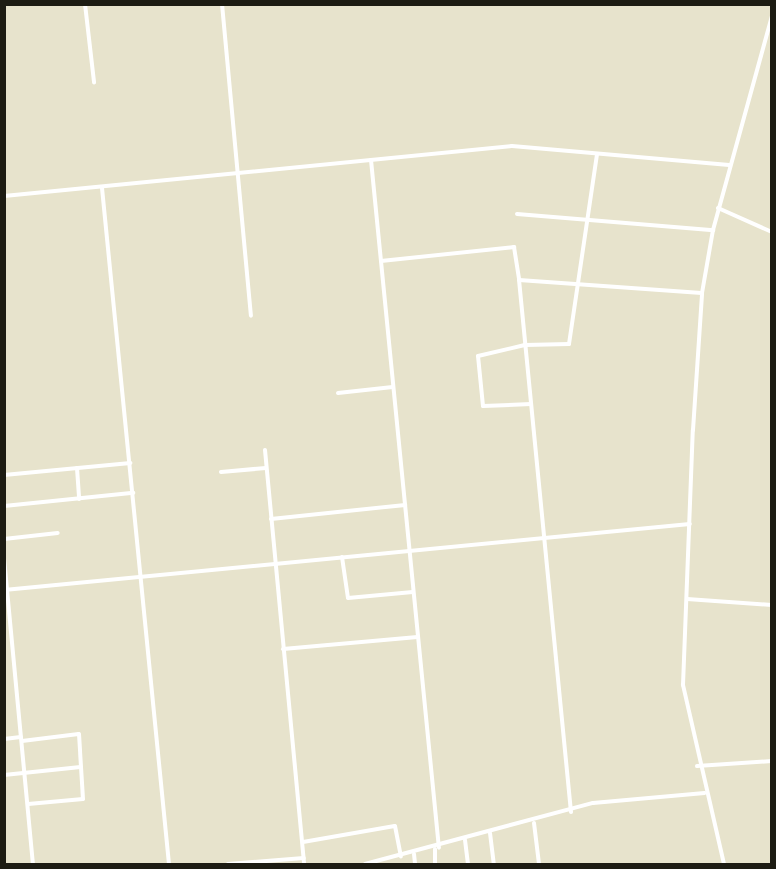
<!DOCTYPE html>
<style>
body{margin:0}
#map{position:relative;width:776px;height:869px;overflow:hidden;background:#e7e3cc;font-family:Signika,sans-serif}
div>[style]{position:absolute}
.minor>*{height:4px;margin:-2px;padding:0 2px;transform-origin:2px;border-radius:2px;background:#fff}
span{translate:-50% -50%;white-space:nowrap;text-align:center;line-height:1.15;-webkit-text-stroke:6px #e7e3cc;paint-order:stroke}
.frame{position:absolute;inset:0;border:6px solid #1d1c13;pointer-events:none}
</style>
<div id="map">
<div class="minor">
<div style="left:85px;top:4px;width:79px;rotate:83.4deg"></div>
<div style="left:222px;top:4px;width:313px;rotate:84.7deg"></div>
<div style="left:371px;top:160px;width:691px;rotate:84.36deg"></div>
<div style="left:102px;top:188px;width:679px;rotate:84.34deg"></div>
<div style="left:4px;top:196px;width:510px;rotate:-5.62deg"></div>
<div style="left:512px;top:146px;width:218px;rotate:5deg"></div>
<div style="left:718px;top:208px;width:59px;rotate:24deg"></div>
<div style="left:517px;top:214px;width:197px;rotate:4.7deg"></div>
<div style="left:381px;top:261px;width:134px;rotate:-6deg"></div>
<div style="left:514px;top:247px;width:33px;rotate:81deg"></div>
<div style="left:338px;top:393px;width:55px;rotate:-6.2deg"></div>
<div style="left:531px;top:404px;width:48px;rotate:177.6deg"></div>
<div style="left:483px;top:406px;width:50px;rotate:-95.7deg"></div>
<div style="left:478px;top:356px;width:48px;rotate:-13.2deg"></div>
<div style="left:525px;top:345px;width:44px;rotate:-1.3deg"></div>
<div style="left:569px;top:344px;width:191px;rotate:-81.6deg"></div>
<div style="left:265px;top:450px;width:416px;rotate:84.6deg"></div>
<div style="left:77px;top:468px;width:31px;rotate:86deg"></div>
<div style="left:221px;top:472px;width:45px;rotate:-5.1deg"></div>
<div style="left:4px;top:475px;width:127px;rotate:-5.4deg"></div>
<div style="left:4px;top:506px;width:130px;rotate:-5.8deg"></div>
<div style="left:271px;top:519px;width:135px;rotate:-6deg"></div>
<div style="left:4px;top:539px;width:54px;rotate:-6.3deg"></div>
<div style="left:342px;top:557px;width:41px;rotate:81.7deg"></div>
<div style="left:348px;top:598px;width:65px;rotate:-5.3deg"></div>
<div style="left:4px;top:558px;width:307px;rotate:84.6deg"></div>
<div style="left:4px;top:590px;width:689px;rotate:-5.5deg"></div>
<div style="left:687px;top:599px;width:85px;rotate:4deg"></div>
<div style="left:283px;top:649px;width:135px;rotate:-5.1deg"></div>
<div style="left:4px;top:739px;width:17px;rotate:-7deg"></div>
<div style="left:22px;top:741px;width:57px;rotate:-7deg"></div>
<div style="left:79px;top:734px;width:65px;rotate:86.5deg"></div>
<div style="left:83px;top:799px;width:55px;rotate:174.8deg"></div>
<div style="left:697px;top:766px;width:75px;rotate:-3.8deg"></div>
<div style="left:4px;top:775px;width:77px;rotate:-5.9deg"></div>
<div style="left:571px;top:812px;width:535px;rotate:-95.58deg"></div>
<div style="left:519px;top:280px;width:183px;rotate:4.1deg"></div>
<div style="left:534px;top:823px;width:41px;rotate:83deg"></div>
<div style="left:490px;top:833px;width:31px;rotate:83deg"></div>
<div style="left:465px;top:840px;width:24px;rotate:83deg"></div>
<div style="left:303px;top:842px;width:93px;rotate:-9.9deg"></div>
<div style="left:395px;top:826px;width:31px;rotate:79deg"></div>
<div style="left:414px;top:854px;width:10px;rotate:84deg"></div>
<div style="left:228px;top:864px;width:76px;rotate:-4.5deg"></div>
<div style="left:365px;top:864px;width:236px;rotate:-15deg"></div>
<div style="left:593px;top:803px;width:112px;rotate:-5.1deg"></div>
<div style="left:435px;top:864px;width:15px;rotate:-90deg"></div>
<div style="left:724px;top:864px;width:184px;rotate:-102.9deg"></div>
<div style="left:683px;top:685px;width:255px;rotate:-87.8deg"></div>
<div style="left:693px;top:430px;width:137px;rotate:-86.2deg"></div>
<div style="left:702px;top:293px;width:64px;rotate:-80.1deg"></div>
<div style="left:713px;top:230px;width:222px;rotate:-74.6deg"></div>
</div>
<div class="frame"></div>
</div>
